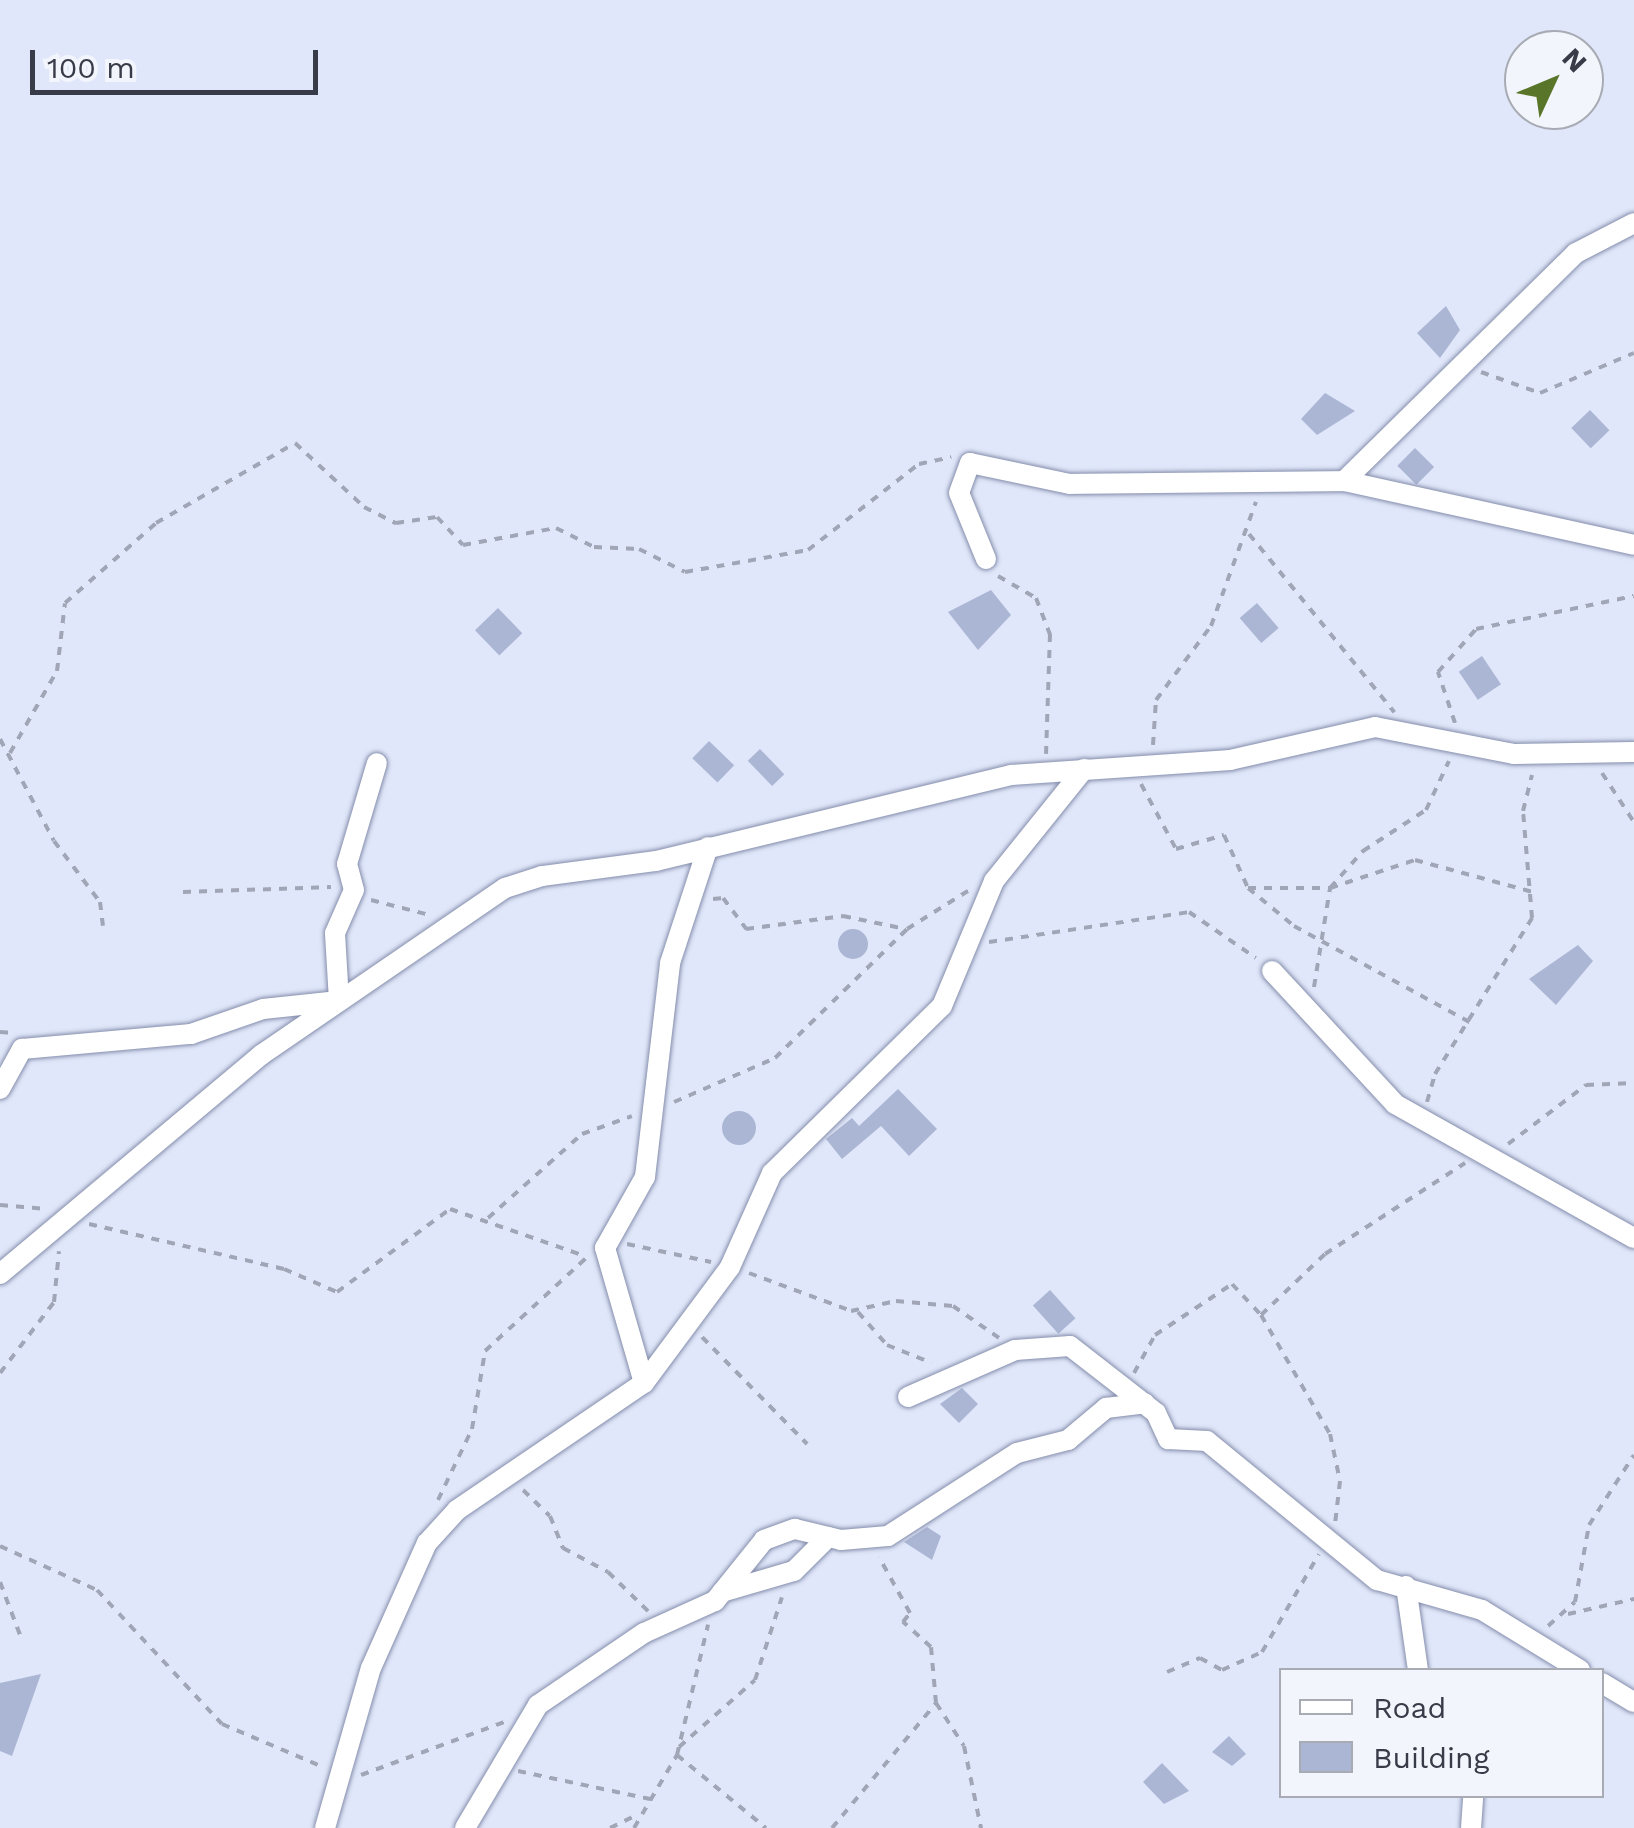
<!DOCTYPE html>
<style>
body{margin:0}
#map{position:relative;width:1634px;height:1828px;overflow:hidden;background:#e0e7fa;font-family:"Work Sans",sans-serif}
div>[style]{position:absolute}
.building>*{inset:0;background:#abb6d4;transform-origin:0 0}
.round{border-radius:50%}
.path>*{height:4px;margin-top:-2px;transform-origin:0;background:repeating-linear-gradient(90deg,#a0a6b6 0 8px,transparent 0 16px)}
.roads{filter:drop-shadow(0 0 2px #848dab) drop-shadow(0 0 2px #848dab)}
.street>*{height:20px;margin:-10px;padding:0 10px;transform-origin:10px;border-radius:10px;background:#fff}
span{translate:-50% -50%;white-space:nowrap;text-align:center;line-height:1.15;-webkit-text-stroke:8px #f2f5fb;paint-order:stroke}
.legend{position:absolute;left:1279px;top:1668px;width:325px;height:130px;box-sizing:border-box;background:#f2f5fb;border:2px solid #a8abb3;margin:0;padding:12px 18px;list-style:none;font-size:30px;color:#383c48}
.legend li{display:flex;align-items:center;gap:20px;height:50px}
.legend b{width:50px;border:2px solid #a8abb3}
.north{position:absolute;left:1504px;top:30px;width:100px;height:100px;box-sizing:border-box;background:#f2f5fb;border:2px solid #a8abb3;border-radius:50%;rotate:46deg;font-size:28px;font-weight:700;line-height:40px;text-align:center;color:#383c48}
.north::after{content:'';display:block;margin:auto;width:35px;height:45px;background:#597529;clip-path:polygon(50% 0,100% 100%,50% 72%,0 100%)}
.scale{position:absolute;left:30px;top:50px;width:288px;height:45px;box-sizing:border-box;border:5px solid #383c48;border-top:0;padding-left:12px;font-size:30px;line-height:35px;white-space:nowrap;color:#383c48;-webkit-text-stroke:8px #f2f5fb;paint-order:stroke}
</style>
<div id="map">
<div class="building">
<div style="clip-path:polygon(1446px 306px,1460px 330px,1440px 358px,1417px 333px)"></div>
<div style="clip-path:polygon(1325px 393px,1355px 411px,1317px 435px,1301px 419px)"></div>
<div style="left:1590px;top:410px;width:28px;height:26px;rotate:46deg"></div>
<div style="left:1415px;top:448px;width:27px;height:25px;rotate:45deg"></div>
<div style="clip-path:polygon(991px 590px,1011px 615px,978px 650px,948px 612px)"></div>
<div style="left:1257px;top:603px;width:33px;height:23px;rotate:49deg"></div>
<div style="left:498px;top:608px;width:35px;height:32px;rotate:46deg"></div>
<div style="left:1482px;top:656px;width:34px;height:28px;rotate:56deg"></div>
<div style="left:709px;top:741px;width:35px;height:24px;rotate:44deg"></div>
<div style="left:760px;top:749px;width:35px;height:17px;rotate:46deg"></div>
<div class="round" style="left:838px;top:929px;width:30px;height:30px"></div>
<div style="clip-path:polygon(1578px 945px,1593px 961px,1556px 1005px,1529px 979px)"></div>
<div style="clip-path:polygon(898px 1089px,937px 1129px,909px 1156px,881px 1126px,842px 1159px,826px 1139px,852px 1118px,859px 1126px)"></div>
<div class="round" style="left:722px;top:1111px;width:34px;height:34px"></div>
<div style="left:1050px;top:1290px;width:38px;height:23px;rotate:48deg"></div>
<div style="clip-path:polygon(962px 1388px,978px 1404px,959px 1423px,940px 1404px)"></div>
<div style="clip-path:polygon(927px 1527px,941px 1536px,932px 1560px,904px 1542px)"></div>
<div style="clip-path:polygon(41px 1674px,12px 1756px,0 1751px,0 1683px)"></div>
<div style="clip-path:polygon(1229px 1736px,1246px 1754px,1232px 1766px,1212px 1752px)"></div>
<div style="clip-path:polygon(1162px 1763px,1189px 1791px,1164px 1804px,1143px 1782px)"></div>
</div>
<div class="path">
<div style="left:1481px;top:372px;width:63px;rotate:19.6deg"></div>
<div style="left:1540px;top:393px;width:102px;rotate:-23.1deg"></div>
<div style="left:1249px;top:534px;width:230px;rotate:50.8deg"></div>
<div style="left:998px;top:576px;width:44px;rotate:30.1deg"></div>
<div style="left:1036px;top:598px;width:39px;rotate:69deg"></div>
<div style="left:1050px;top:634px;width:120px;rotate:91.9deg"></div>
<div style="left:1455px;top:723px;width:54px;rotate:-108.4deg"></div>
<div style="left:1438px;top:672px;width:57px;rotate:-48.5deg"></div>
<div style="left:1476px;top:629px;width:161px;rotate:-11.8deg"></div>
<div style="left:0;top:739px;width:115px;rotate:62.1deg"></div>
<div style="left:54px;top:841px;width:76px;rotate:53deg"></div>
<div style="left:100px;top:902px;width:24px;rotate:83deg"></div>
<div style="left:1153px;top:745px;width:45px;rotate:-86.2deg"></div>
<div style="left:1156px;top:700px;width:92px;rotate:-53.4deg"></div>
<div style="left:1211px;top:626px;width:132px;rotate:-70.1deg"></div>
<div style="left:10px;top:753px;width:95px;rotate:-60.2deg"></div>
<div style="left:57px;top:671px;width:68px;rotate:-83.3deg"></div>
<div style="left:65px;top:603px;width:121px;rotate:-41.3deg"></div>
<div style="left:156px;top:523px;width:160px;rotate:-29.9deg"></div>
<div style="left:295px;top:443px;width:94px;rotate:42.8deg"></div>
<div style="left:364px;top:507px;width:36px;rotate:27deg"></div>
<div style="left:396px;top:523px;width:41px;rotate:-8.3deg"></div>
<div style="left:437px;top:517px;width:38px;rotate:47deg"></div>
<div style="left:463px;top:545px;width:95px;rotate:-10.4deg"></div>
<div style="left:556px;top:528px;width:42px;rotate:26.6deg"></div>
<div style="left:594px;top:547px;width:45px;rotate:2.5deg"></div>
<div style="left:639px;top:549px;width:51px;rotate:26.6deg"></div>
<div style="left:685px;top:572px;width:125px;rotate:-10.1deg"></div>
<div style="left:808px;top:550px;width:140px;rotate:-37.8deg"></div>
<div style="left:919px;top:464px;width:33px;rotate:-12deg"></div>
<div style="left:1602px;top:773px;width:59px;rotate:56.9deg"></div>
<div style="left:1141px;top:784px;width:74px;rotate:61.7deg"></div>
<div style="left:1176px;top:849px;width:50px;rotate:-16.3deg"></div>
<div style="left:1224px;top:835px;width:58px;rotate:65.6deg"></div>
<div style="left:1248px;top:888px;width:60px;rotate:39.6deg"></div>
<div style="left:1294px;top:926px;width:202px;rotate:28.7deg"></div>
<div style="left:1248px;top:888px;width:82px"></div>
<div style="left:1330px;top:888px;width:89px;rotate:-18.2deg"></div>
<div style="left:1415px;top:860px;width:122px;rotate:15.2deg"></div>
<div style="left:183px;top:892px;width:148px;rotate:-1.9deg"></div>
<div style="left:713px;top:899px;width:10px;rotate:-6deg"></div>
<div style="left:723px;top:898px;width:39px;rotate:53deg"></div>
<div style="left:746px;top:929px;width:98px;rotate:-7.6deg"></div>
<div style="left:843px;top:916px;width:64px;rotate:11.7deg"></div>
<div style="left:371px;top:900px;width:61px;rotate:14.3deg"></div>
<div style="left:989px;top:942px;width:202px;rotate:-8.5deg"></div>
<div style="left:1189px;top:912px;width:81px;rotate:34.5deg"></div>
<div style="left:1314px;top:987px;width:100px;rotate:-80.8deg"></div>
<div style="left:1330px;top:888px;width:50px;rotate:-48.3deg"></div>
<div style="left:1363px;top:851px;width:75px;rotate:-33.1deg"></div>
<div style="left:1426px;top:810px;width:54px;rotate:-64.9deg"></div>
<div style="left:0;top:1032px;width:14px;rotate:4deg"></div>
<div style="left:674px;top:1102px;width:110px;rotate:-23.5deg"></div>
<div style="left:775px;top:1058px;width:185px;rotate:-44.3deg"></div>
<div style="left:907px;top:929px;width:75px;rotate:-32deg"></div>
<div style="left:1427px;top:1102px;width:29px;rotate:-74deg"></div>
<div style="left:1435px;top:1074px;width:184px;rotate:-58.1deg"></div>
<div style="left:1532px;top:918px;width:107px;rotate:-94.8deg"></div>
<div style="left:1523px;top:811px;width:37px;rotate:-76deg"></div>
<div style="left:1508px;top:1144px;width:98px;rotate:-37.1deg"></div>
<div style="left:1586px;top:1085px;width:48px;rotate:-2.4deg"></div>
<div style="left:0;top:1205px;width:47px;rotate:4.9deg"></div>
<div style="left:488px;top:1218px;width:126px;rotate:-41.8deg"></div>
<div style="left:582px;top:1134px;width:53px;rotate:-19.8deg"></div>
<div style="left:89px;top:1224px;width:200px;rotate:13deg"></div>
<div style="left:284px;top:1269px;width:58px;rotate:23.5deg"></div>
<div style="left:337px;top:1292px;width:140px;rotate:-36.3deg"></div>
<div style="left:450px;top:1209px;width:143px;rotate:19.2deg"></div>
<div style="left:627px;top:1244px;width:86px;rotate:12.1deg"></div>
<div style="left:749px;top:1273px;width:109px;rotate:20.4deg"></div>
<div style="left:851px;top:1311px;width:46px;rotate:-12.5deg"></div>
<div style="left:896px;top:1301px;width:57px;rotate:5deg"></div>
<div style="left:953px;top:1306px;width:56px;rotate:34.8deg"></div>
<div style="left:858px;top:1312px;width:44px;rotate:48.7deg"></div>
<div style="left:887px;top:1345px;width:48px;rotate:21.8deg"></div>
<div style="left:1261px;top:1315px;width:138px;rotate:59.9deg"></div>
<div style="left:1330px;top:1434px;width:48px;rotate:78deg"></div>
<div style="left:1340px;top:1481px;width:43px;rotate:96.6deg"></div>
<div style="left:702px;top:1337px;width:150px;rotate:45.5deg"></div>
<div style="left:0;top:1373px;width:89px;rotate:-52.7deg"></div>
<div style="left:54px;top:1302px;width:51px;rotate:-84.4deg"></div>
<div style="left:1134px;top:1373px;width:43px;rotate:-61.1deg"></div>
<div style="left:1155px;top:1335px;width:92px;rotate:-33.5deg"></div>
<div style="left:1232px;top:1284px;width:42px;rotate:46.9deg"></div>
<div style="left:1261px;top:1315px;width:88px;rotate:-43.6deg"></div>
<div style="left:1325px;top:1254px;width:167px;rotate:-33deg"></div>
<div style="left:523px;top:1490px;width:37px;rotate:44deg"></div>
<div style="left:550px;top:1516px;width:35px;rotate:68deg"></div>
<div style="left:563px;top:1548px;width:51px;rotate:28.1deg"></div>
<div style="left:608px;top:1572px;width:56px;rotate:44.3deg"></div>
<div style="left:438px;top:1500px;width:79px;rotate:-64.4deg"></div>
<div style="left:472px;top:1429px;width:79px;rotate:-80.5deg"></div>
<div style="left:485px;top:1351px;width:137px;rotate:-42.6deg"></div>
<div style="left:0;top:1546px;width:107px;rotate:24.4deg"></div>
<div style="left:97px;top:1590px;width:183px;rotate:47deg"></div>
<div style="left:222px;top:1724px;width:110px;rotate:23.1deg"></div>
<div style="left:0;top:1582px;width:57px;rotate:69.3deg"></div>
<div style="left:1568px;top:1614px;width:68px;rotate:-12.8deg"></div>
<div style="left:1548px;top:1626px;width:36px;rotate:-42deg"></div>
<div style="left:1575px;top:1602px;width:78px;rotate:-79.7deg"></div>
<div style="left:1589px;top:1525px;width:83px;rotate:-57.3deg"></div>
<div style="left:1167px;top:1672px;width:36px;rotate:-23deg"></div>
<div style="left:1200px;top:1658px;width:25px;rotate:29deg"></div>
<div style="left:1222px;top:1670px;width:44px;rotate:-24.2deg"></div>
<div style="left:1262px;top:1652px;width:113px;rotate:-59.8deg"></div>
<div style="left:936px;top:1703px;width:51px;rotate:56.9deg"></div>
<div style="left:964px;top:1746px;width:84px;rotate:78.3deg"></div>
<div style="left:679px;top:1747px;width:101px;rotate:-41.4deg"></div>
<div style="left:755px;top:1680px;width:87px;rotate:-72deg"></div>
<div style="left:677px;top:1755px;width:115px;rotate:39.4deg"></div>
<div style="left:518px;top:1771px;width:135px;rotate:12deg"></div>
<div style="left:361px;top:1775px;width:156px;rotate:-20.3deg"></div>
<div style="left:610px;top:1828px;width:30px;rotate:-26deg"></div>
<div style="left:634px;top:1828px;width:85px;rotate:-59.5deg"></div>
<div style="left:677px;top:1755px;width:134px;rotate:-76.6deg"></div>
<div style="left:832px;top:1828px;width:163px;rotate:-50.2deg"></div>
<div style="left:936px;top:1703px;width:56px;rotate:-95.1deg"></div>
<div style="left:931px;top:1647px;width:38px;rotate:-138deg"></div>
<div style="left:903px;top:1622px;width:11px;rotate:-52deg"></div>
<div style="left:910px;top:1613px;width:64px;rotate:-119deg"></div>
</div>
<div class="roads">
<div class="street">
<div style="left:1344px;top:481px;width:325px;rotate:-44.5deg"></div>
<div style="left:1576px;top:253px;width:65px;rotate:-27.3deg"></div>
<div style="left:986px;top:559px;width:71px;rotate:-112.2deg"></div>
<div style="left:959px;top:493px;width:32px;rotate:-70deg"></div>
<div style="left:970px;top:463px;width:102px;rotate:11.9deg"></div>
<div style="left:1070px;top:484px;width:274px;rotate:-0.6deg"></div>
<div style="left:1344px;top:481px;width:297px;rotate:12.4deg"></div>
<div style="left:1272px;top:971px;width:181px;rotate:47.2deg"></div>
<div style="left:1395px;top:1104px;width:274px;rotate:29.3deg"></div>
<div style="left:0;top:1089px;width:46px;rotate:-61.2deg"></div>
<div style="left:22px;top:1049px;width:170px;rotate:-5.1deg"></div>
<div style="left:191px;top:1034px;width:76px;rotate:-19.1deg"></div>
<div style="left:263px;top:1009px;width:76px;rotate:-6deg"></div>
<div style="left:339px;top:1001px;width:68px;rotate:-93.4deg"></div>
<div style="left:335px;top:933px;width:47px;rotate:-66.2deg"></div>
<div style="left:354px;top:890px;width:27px;rotate:-105deg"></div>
<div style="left:347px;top:864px;width:105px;rotate:-73.5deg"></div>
<div style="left:0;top:1274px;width:341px;rotate:-40deg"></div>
<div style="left:261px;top:1055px;width:296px;rotate:-34.4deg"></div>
<div style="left:505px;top:888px;width:39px;rotate:-18deg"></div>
<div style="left:542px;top:876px;width:115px;rotate:-7.5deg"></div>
<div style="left:656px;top:861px;width:365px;rotate:-13.6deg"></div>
<div style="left:1011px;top:775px;width:220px;rotate:-3.9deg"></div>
<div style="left:1230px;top:760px;width:149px;rotate:-12.8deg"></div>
<div style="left:1375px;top:727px;width:142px;rotate:11deg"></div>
<div style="left:1514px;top:754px;width:120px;rotate:-1deg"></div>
<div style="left:644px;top:1383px;width:141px;rotate:-106.1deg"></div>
<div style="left:605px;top:1248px;width:81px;rotate:-60.6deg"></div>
<div style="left:645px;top:1177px;width:215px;rotate:-83.3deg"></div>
<div style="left:670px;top:963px;width:122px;rotate:-71.9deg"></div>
<div style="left:908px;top:1397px;width:117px;rotate:-23.7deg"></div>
<div style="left:1015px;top:1350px;width:55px;rotate:-4.2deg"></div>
<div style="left:1070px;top:1346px;width:109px;rotate:37.9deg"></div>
<div style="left:1156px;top:1413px;width:29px;rotate:65deg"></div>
<div style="left:1168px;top:1439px;width:39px;rotate:3deg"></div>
<div style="left:1207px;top:1441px;width:220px;rotate:39.3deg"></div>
<div style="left:1377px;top:1580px;width:109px;rotate:15.9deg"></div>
<div style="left:1482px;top:1610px;width:115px;rotate:31.5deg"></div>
<div style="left:1406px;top:1586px;width:85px;rotate:81.9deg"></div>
<div style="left:722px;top:1592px;width:75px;rotate:-16.3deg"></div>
<div style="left:794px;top:1571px;width:48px;rotate:-45deg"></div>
<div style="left:1602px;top:1683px;width:37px;rotate:31deg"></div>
<div style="left:325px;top:1828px;width:166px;rotate:-74deg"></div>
<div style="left:371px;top:1668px;width:137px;rotate:-65.9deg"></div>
<div style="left:427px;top:1543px;width:45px;rotate:-47.7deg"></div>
<div style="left:457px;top:1510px;width:226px;rotate:-34.2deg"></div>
<div style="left:644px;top:1383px;width:144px;rotate:-53.4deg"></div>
<div style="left:730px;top:1267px;width:103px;rotate:-65.9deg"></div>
<div style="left:772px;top:1173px;width:238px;rotate:-44.5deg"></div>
<div style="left:942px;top:1006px;width:135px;rotate:-67.4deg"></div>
<div style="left:994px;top:881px;width:144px;rotate:-51.2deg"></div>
<div style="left:465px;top:1828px;width:143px;rotate:-59.3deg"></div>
<div style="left:538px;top:1705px;width:128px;rotate:-34.2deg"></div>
<div style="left:644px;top:1633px;width:78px;rotate:-24.3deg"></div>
<div style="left:715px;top:1601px;width:78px;rotate:-51.2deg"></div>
<div style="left:764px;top:1540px;width:33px;rotate:-20deg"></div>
<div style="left:795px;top:1529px;width:47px;rotate:13.4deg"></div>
<div style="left:841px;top:1540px;width:47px;rotate:-4.9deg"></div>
<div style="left:888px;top:1536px;width:153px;rotate:-32.8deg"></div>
<div style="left:1017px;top:1453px;width:53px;rotate:-14.3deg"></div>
<div style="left:1068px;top:1440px;width:50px;rotate:-40.1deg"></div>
<div style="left:1106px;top:1408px;width:39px;rotate:-7deg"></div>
<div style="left:1471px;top:1828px;width:32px;rotate:-86deg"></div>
</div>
</div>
<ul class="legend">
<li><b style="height:12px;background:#fff"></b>Road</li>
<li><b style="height:28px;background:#abb6d4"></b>Building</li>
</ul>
<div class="north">N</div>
<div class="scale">100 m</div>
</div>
